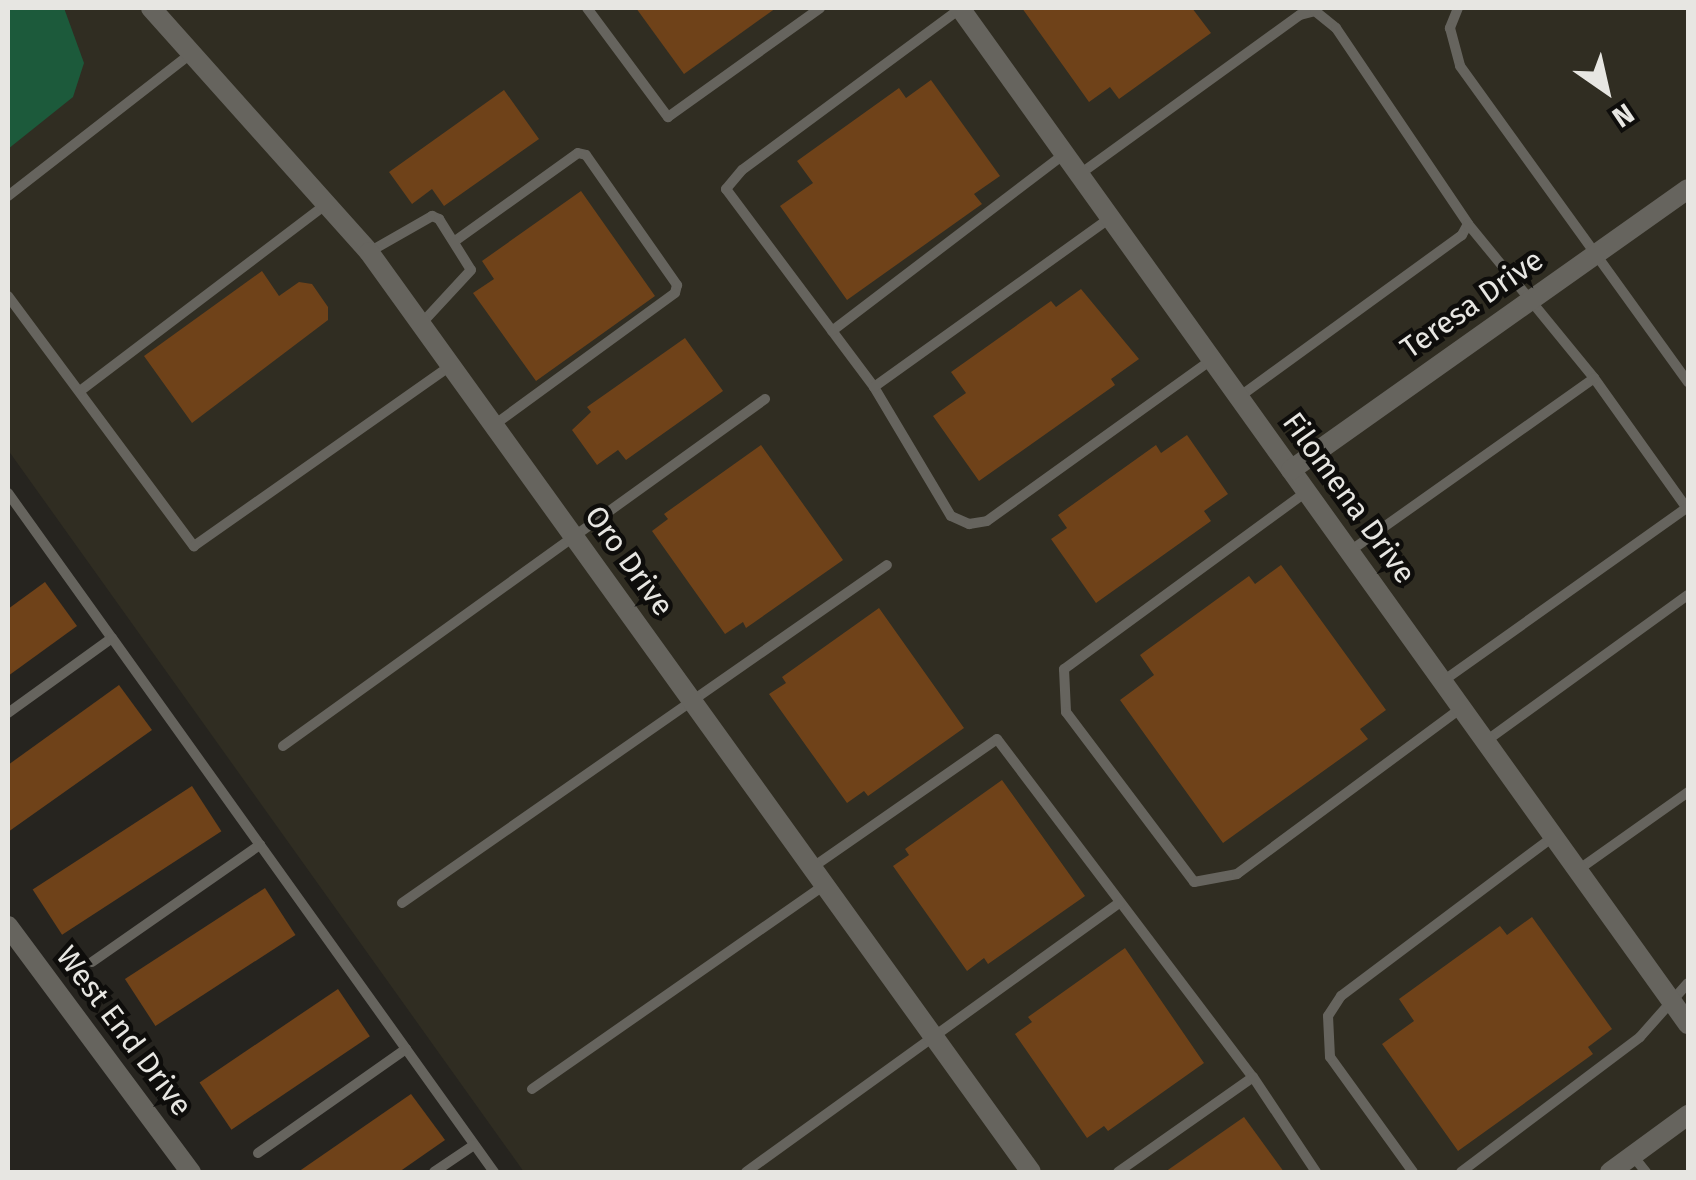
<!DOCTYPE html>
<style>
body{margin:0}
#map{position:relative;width:1696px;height:1180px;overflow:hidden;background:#26241f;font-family:"Fira Sans",sans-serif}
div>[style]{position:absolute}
.built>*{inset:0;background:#302d22}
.water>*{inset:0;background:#1c5a3b}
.building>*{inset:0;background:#6f4219;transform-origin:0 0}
.lane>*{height:10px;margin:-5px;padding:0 5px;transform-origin:5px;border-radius:5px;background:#66645e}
.street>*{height:20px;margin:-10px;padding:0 10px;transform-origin:10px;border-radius:10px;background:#66645e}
span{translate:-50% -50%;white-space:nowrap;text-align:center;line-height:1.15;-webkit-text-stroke:9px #0e0d0b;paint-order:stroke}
.street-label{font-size:30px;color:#e7e6e2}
.frame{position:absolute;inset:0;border:10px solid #e7e6e2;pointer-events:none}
.north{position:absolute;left:1556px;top:40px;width:100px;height:100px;-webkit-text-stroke:8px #0e0d0b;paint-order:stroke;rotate:146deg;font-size:28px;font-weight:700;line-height:40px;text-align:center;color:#e7e6e2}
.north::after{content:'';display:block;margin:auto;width:35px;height:45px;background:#e7e6e2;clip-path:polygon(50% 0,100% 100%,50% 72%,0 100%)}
</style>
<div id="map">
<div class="built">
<div style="clip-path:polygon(8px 8px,1688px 8px,1688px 1172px,524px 1172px,8px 450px)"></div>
</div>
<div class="water">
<div style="clip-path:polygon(8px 8px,64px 8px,84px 63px,73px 97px,8px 149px)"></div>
</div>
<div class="building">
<div style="clip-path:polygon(636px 8px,776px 8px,684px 74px)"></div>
<div style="clip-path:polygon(1022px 8px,1192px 8px,1211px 33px,1119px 99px,1110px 87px,1089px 102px)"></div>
<div style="clip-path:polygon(931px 80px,1000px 176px,974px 194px,982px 204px,847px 300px,780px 206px,813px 183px,797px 161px,899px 88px,906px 98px)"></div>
<div style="clip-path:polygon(504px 90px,539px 139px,444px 206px,432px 189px,412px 204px,389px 172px)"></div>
<div style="clip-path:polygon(581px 191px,655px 296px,536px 381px,473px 293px,494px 279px,482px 261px)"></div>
<div style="clip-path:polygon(262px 271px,279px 296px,299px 282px,312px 284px,328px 307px,328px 320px,192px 423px,144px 356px)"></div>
<div style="clip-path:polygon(1081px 289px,1139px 359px,1111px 379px,1115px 385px,979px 481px,933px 416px,966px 393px,951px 372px,1051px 301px,1056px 307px)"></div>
<div style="clip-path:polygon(685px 338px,723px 391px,626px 460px,618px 450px,597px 465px,572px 430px,591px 412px,587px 407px)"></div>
<div style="clip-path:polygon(1187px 435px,1228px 494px,1204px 511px,1211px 521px,1096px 603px,1051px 539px,1067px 528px,1058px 515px,1156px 445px,1161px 453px)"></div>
<div style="clip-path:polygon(761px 445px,843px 560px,746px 628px,743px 622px,725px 634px,652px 531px,668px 519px,664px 514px)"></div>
<div style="clip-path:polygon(1281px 565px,1386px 710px,1360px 729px,1368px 739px,1223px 843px,1120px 700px,1154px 675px,1140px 655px,1249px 576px,1255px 584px)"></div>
<div style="clip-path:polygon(45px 582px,77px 626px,8px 676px,8px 609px)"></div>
<div style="clip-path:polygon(879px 608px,964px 728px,868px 796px,864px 791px,847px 803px,769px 694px,786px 683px,782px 677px)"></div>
<div style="clip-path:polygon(119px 685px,152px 730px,8px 832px,8px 765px)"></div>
<div style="clip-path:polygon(1002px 780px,1085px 896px,988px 964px,984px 958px,967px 971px,893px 866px,909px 855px,905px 849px)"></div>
<div style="left:192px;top:786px;width:54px;height:190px;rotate:57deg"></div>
<div style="left:265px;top:888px;width:56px;height:167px;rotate:57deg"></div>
<div style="clip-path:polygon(1532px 917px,1612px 1029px,1588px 1047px,1593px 1054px,1458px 1151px,1382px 1044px,1414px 1021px,1399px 999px,1500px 926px,1507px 935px)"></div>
<div style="clip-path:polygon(1125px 948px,1204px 1063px,1108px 1131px,1104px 1126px,1087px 1138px,1015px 1034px,1032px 1022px,1028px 1017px)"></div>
<div style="left:338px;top:989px;width:57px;height:167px;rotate:56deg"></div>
<div style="clip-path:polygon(411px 1094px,445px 1140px,399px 1172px,298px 1172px)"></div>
<div style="clip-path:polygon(1244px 1117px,1284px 1172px,1165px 1172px)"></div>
</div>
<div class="lane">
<div style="left:587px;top:8px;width:136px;rotate:53.4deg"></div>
<div style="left:668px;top:117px;width:187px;rotate:-35.6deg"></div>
<div style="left:961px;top:8px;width:272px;rotate:143.5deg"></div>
<div style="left:742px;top:170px;width:25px;rotate:130deg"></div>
<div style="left:726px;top:189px;width:247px;rotate:53.2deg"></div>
<div style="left:874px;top:387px;width:150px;rotate:59.2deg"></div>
<div style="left:951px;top:516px;width:20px;rotate:24deg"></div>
<div style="left:969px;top:524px;width:18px;rotate:-9deg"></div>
<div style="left:987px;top:521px;width:276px;rotate:-35.7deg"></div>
<div style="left:1458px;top:8px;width:22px;rotate:112deg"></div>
<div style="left:1450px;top:28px;width:39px;rotate:75deg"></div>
<div style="left:1460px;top:66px;width:390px;rotate:54.2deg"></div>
<div style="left:1080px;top:174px;width:271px;rotate:-35.9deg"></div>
<div style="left:1300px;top:15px;width:16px;rotate:-15deg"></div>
<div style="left:1315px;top:11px;width:27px;rotate:39deg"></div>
<div style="left:1336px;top:28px;width:236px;rotate:56deg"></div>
<div style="left:1468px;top:224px;width:13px;rotate:119deg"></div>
<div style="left:1462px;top:235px;width:276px;rotate:144deg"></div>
<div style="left:8px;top:196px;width:234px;rotate:-37.9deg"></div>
<div style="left:1468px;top:224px;width:199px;rotate:50.7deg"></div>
<div style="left:1594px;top:378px;width:162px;rotate:54.5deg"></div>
<div style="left:455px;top:241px;width:151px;rotate:-35.6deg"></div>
<div style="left:578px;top:153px;width:8px;rotate:14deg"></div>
<div style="left:586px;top:155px;width:159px;rotate:55deg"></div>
<div style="left:677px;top:285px;width:8px;rotate:104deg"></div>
<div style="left:675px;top:293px;width:224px;rotate:143.9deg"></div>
<div style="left:369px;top:252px;width:73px;rotate:-29.7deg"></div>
<div style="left:432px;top:216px;width:8px;rotate:23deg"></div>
<div style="left:439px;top:219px;width:60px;rotate:57.9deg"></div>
<div style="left:471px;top:270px;width:72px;rotate:132.8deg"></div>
<div style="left:8px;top:296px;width:312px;rotate:53.4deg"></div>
<div style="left:194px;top:546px;width:315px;rotate:-35.1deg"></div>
<div style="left:832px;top:331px;width:292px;rotate:-37.3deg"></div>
<div style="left:874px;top:387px;width:290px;rotate:-35.6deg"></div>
<div style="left:80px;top:391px;width:309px;rotate:-37.2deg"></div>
<div style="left:1306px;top:492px;width:300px;rotate:143.8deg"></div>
<div style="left:1064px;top:669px;width:43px;rotate:87.3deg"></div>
<div style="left:1066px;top:712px;width:213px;rotate:53deg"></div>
<div style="left:1194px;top:882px;width:44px;rotate:-10.5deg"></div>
<div style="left:1237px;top:874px;width:279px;rotate:-36.5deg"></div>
<div style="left:8px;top:493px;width:178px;rotate:54.4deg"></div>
<div style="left:1350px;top:551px;width:299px;rotate:-35.3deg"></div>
<div style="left:1443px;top:681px;width:298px;rotate:-35.4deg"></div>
<div style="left:8px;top:713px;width:128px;rotate:-35.8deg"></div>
<div style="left:112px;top:638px;width:657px;rotate:54.42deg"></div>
<div style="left:1486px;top:741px;width:249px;rotate:-35.9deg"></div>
<div style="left:283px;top:746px;width:594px;rotate:-35.75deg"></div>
<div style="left:813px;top:867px;width:224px;rotate:-34.8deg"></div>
<div style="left:997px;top:739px;width:424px;rotate:52.9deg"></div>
<div style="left:1578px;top:870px;width:135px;rotate:-35.3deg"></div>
<div style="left:402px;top:903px;width:591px;rotate:-34.87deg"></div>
<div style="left:92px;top:962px;width:205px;rotate:-34.9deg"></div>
<div style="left:532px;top:1089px;width:356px;rotate:-34.9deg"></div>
<div style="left:258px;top:1153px;width:181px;rotate:-35.1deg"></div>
<div style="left:1633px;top:1156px;width:21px;rotate:51deg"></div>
<div style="left:434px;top:1172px;width:48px;rotate:-34deg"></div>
<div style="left:746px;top:1172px;width:461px;rotate:-35.8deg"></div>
<div style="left:1118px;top:1172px;width:165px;rotate:-35.1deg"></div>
<div style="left:1253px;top:1077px;width:114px;rotate:56.4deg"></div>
<div style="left:1413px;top:1172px;width:142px;rotate:-125.8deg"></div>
<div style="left:1330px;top:1057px;width:41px;rotate:-92.8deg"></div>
<div style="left:1328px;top:1016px;width:24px;rotate:-57deg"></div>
<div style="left:1341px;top:996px;width:265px;rotate:-36.9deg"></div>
<div style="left:1461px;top:1172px;width:224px;rotate:-37deg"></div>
<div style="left:1640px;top:1037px;width:72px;rotate:-48.4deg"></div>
</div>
<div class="street">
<div style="left:151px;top:8px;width:327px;rotate:48.2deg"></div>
<div style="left:369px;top:252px;width:1133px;rotate:54.26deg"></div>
<div style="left:960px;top:8px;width:1250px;rotate:54.38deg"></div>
<div style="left:1291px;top:470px;width:486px;rotate:-35.3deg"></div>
<div style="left:8px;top:926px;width:307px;rotate:53.4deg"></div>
<div style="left:1610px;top:1172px;width:97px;rotate:-36.2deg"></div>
</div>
<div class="street-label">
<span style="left:1472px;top:304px;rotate:-35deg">Teresa Drive</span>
<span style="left:1349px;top:498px;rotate:54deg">Filomena Drive</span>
<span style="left:629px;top:561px;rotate:54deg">Oro Drive</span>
<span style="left:124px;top:1031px;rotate:53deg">West End Drive</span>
</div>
<div class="frame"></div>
<div class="north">N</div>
</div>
